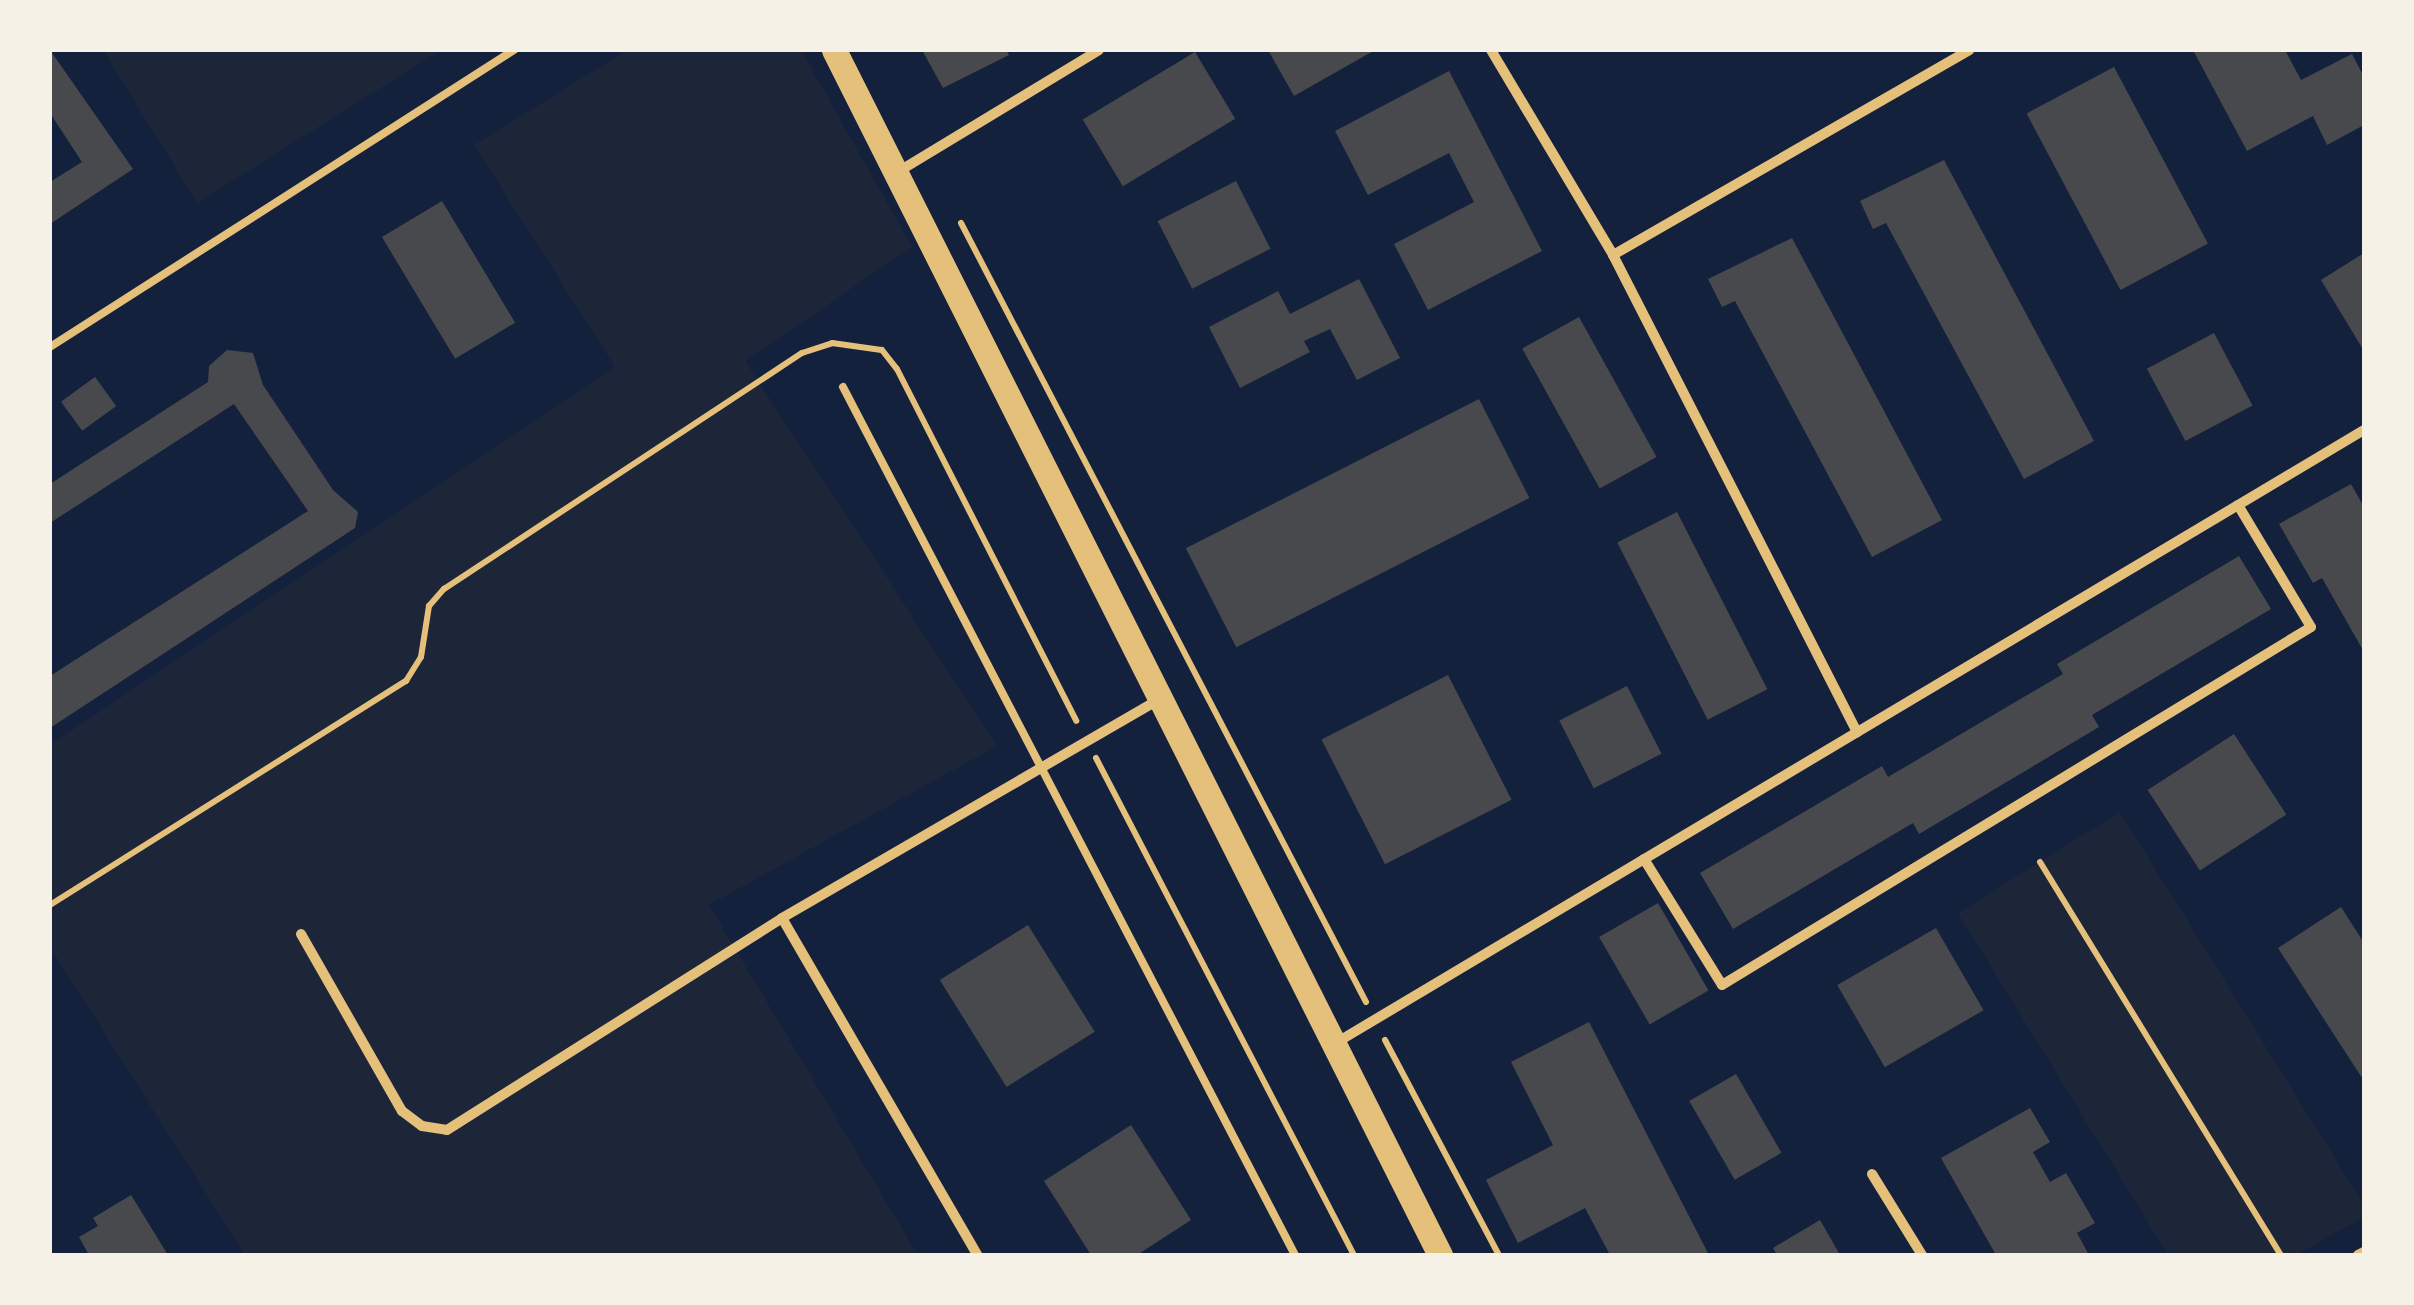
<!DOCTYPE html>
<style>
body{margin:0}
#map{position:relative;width:2414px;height:1305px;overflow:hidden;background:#14213d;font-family:Poppins,sans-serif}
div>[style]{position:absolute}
.green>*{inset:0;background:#1d2539}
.building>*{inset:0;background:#48494c;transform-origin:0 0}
.path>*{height:6px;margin:-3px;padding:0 3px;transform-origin:3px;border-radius:3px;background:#e5c07b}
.service>*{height:8px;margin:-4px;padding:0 4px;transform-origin:4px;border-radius:4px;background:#e5c07b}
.minor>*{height:10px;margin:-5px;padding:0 5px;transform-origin:5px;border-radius:5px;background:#e5c07b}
.primary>*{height:25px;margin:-12.5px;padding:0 12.5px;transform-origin:12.5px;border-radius:12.5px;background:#e5c07b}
span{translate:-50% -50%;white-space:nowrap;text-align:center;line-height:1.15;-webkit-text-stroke:9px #f6f1e7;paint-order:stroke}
.frame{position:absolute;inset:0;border:52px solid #f6f1e7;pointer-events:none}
</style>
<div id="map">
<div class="green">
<div style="clip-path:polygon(103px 50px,441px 50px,197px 203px)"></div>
<div style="clip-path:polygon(627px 50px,801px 50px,912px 247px,745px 361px,997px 746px,709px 905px,918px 1255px,245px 1255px,50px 947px,50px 745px,615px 367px,474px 145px)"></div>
<div style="clip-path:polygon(2120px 812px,2364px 1205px,2364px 1217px,2296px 1255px,2168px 1255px,1958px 913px)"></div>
</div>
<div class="building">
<div style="clip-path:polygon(50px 50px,133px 169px,50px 224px,50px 182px,82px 162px,50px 113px)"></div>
<div style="clip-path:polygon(922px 50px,1006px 50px,1009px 55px,943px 88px)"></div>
<div style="clip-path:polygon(1268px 50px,1375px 50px,1294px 96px)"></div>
<div style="clip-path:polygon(2193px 50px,2285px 50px,2301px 80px,2352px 54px,2364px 77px,2364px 125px,2327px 145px,2313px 116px,2247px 151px)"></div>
<div style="left:1195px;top:52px;width:78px;height:131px;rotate:59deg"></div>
<div style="left:2114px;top:67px;width:200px;height:99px;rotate:62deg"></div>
<div style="clip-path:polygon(1449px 71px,1542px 251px,1428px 310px,1394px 244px,1474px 202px,1449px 153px,1368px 195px,1335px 131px)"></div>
<div style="clip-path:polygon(1944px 160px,2094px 441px,2024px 479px,1886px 223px,1873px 229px,1860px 201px)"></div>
<div style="left:1236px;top:181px;width:76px;height:88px;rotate:63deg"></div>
<div style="left:442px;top:201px;width:142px;height:70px;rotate:59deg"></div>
<div style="clip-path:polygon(1792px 238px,1942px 520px,1872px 557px,1735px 301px,1722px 307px,1708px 279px)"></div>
<div style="clip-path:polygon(2364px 253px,2364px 351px,2321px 280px)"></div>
<div style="clip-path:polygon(1359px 279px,1400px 358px,1357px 380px,1330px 329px,1304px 341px,1310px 352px,1240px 388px,1209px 327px,1278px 291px,1290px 314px)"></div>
<div style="left:1579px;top:317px;width:160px;height:65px;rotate:61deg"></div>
<div style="left:2214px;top:333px;width:82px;height:76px;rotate:62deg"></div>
<div style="clip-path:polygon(227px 350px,253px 353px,263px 385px,333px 490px,358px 512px,355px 528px,50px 728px,50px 676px,308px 511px,234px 404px,50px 523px,50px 484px,208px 382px,209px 366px)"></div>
<div style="left:95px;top:377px;width:36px;height:42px;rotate:54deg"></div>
<div style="left:1479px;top:399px;width:111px;height:329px;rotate:63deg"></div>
<div style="clip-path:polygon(2351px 484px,2364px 507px,2364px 652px,2322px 578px,2313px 583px,2279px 524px)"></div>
<div style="left:1677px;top:512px;width:199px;height:67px;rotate:63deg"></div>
<div style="clip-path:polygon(2239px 556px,2271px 609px,2092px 715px,2099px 727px,1919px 834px,1913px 823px,1733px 929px,1700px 873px,1882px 766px,1888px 777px,2063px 674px,2057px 664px)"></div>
<div style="left:1448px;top:675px;width:140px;height:142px;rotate:63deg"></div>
<div style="left:1627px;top:686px;width:76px;height:76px;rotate:63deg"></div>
<div style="left:2234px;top:734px;width:96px;height:103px;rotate:57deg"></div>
<div style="left:1658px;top:903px;width:101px;height:68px;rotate:60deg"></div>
<div style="clip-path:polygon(2341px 907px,2364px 943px,2364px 1081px,2278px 948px)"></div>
<div style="left:1028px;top:925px;width:126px;height:104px;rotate:58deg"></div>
<div style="left:1936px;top:928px;width:95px;height:114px;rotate:60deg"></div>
<div style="clip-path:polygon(1589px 1022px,1709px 1255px,1610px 1255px,1585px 1208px,1518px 1243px,1486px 1180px,1553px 1145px,1511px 1062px)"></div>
<div style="left:1736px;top:1074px;width:91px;height:54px;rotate:60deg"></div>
<div style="clip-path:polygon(2030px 1108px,2050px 1142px,2033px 1152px,2050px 1182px,2066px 1173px,2095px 1223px,2077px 1233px,2089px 1255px,1996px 1255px,1941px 1158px)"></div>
<div style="clip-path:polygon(1131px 1125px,1191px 1220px,1137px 1255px,1091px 1255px,1044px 1181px)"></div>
<div style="clip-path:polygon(131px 1195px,168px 1255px,89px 1255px,79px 1237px,98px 1226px,93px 1218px)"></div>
<div style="clip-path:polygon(1820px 1220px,1840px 1255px,1777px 1255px,1773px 1248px)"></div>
</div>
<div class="path">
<div style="left:961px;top:223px;width:878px;rotate:62.53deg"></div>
<div style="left:1096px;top:758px;width:560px;rotate:62.57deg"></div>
<div style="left:2040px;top:862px;width:461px;rotate:58.5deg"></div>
<div style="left:50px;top:905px;width:421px;rotate:-32.2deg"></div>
<div style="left:406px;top:681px;width:28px;rotate:-58deg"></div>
<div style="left:421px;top:657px;width:52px;rotate:-81.1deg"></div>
<div style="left:429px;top:606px;width:23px;rotate:-49deg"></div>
<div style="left:444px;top:589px;width:429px;rotate:-33.4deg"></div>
<div style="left:802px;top:353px;width:32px;rotate:-18deg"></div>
<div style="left:832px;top:343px;width:50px;rotate:8deg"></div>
<div style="left:882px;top:350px;width:24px;rotate:52deg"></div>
<div style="left:897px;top:369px;width:395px;rotate:63deg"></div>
<div style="left:1385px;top:1040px;width:243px;rotate:62.1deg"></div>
</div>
<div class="service">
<div style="left:50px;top:347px;width:551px;rotate:-32.62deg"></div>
<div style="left:843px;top:387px;width:979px;rotate:62.49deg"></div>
</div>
<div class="minor">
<div style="left:1491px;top:50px;width:239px;rotate:59.2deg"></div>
<div style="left:1613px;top:255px;width:536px;rotate:62.91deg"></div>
<div style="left:896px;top:173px;width:237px;rotate:-31.2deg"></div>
<div style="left:1613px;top:255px;width:411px;rotate:-29.9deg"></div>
<div style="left:1644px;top:859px;width:148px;rotate:58.2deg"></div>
<div style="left:1722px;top:985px;width:689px;rotate:-31.29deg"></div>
<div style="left:2311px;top:627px;width:142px;rotate:-120.9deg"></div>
<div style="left:782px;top:918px;width:389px;rotate:59.9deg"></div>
<div style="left:301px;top:934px;width:204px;rotate:60.3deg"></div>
<div style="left:402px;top:1111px;width:25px;rotate:37deg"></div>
<div style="left:422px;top:1126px;width:25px;rotate:9deg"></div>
<div style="left:447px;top:1130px;width:396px;rotate:-32.3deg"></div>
<div style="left:782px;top:918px;width:435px;rotate:-30.1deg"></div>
<div style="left:1334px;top:1044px;width:1199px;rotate:-30.8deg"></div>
<div style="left:1872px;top:1174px;width:95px;rotate:58.3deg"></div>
<div style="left:2358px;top:1255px;width:7px;rotate:-27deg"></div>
</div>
<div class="primary">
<div style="left:834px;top:50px;width:1349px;rotate:63.3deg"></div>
</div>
<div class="frame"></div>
</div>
